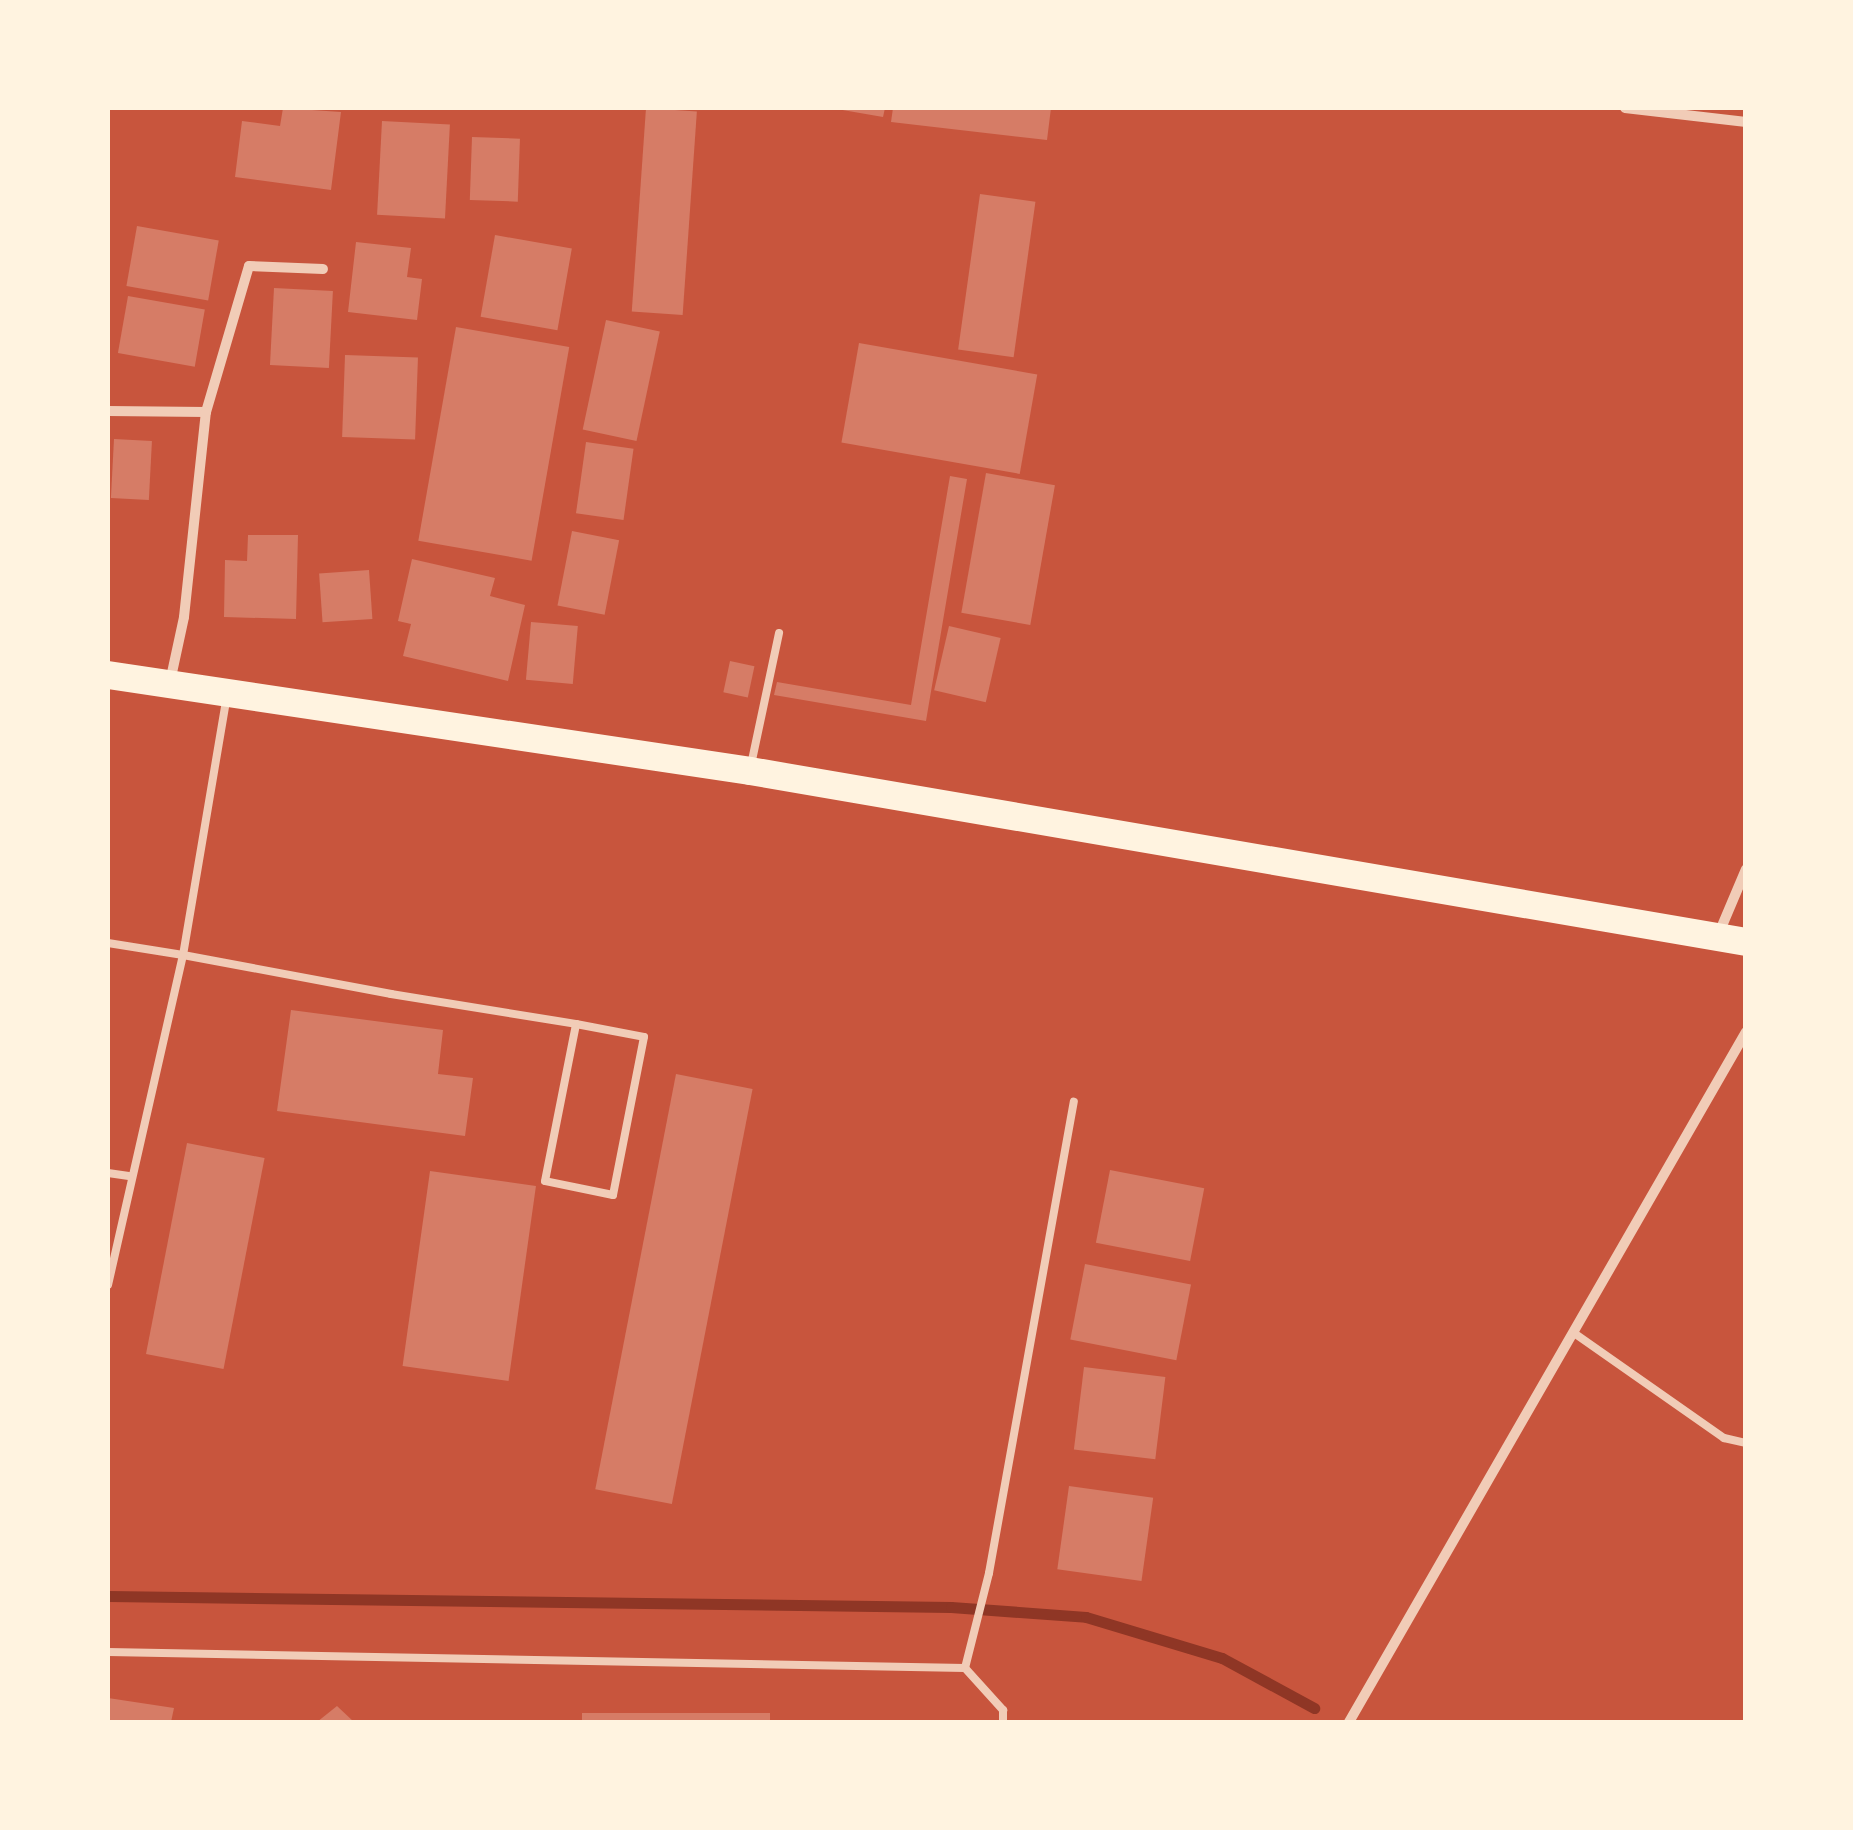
<!DOCTYPE html>
<style>
body{margin:0}
#map{position:relative;width:1853px;height:1830px;overflow:hidden;background:#c8553d;font-family:"PT Sans Narrow",sans-serif}
div>[style]{position:absolute}
.stream>*{height:11px;margin:-5.5px;padding:0 5.5px;transform-origin:5.5px;border-radius:5.5px;background:#8f3625}
.building>*{inset:0;background:#d67c66;transform-origin:0 0}
.service>*{height:8px;margin:-4px;padding:0 4px;transform-origin:4px;border-radius:4px;background:#f1ccb7}
.minor>*{height:10px;margin:-5px;padding:0 5px;transform-origin:5px;border-radius:5px;background:#f1ccb7}
.trunk>*{height:28px;margin:-14px;padding:0 14px;transform-origin:14px;border-radius:14px;background:#fff3e0}
span{translate:-50% -50%;white-space:nowrap;text-align:center;line-height:1.15;-webkit-text-stroke:8px #fff3e0;paint-order:stroke}
.frame{position:absolute;inset:0;border:110px solid #fff3e0;pointer-events:none}
</style>
<div id="map">
<div class="stream">
<div style="left:108px;top:1596px;width:843px;rotate:0.75deg"></div>
<div style="left:951px;top:1607px;width:135px;rotate:4.2deg"></div>
<div style="left:1086px;top:1617px;width:142px;rotate:16.8deg"></div>
<div style="left:1222px;top:1658px;width:105px;rotate:28.5deg"></div>
</div>
<div class="building">
<div style="clip-path:polygon(283px 108px,341px 112px,331px 190px,235px 177px,242px 121px,280px 126px)"></div>
<div style="left:646px;top:108px;width:51px;height:204px;rotate:4deg"></div>
<div style="clip-path:polygon(831px 108px,885px 108px,883px 117px)"></div>
<div style="clip-path:polygon(893px 108px,1051px 108px,1047px 140px,891px 122px)"></div>
<div style="left:382px;top:121px;width:68px;height:94px;rotate:3deg"></div>
<div style="left:472px;top:137px;width:48px;height:63px;rotate:2deg"></div>
<div style="left:980px;top:194px;width:56px;height:157px;rotate:8deg"></div>
<div style="left:137px;top:226px;width:83px;height:61px;rotate:10deg"></div>
<div style="left:495px;top:235px;width:78px;height:83px;rotate:10deg"></div>
<div style="clip-path:polygon(356px 242px,411px 248px,407px 277px,422px 279px,417px 320px,348px 312px)"></div>
<div style="left:274px;top:288px;width:59px;height:77px;rotate:3deg"></div>
<div style="left:128px;top:296px;width:78px;height:58px;rotate:10deg"></div>
<div style="left:606px;top:320px;width:55px;height:112px;rotate:12deg"></div>
<div style="left:456px;top:327px;width:115px;height:217px;rotate:10deg"></div>
<div style="left:859px;top:343px;width:181px;height:101px;rotate:10deg"></div>
<div style="left:345px;top:355px;width:73px;height:82px;rotate:2deg"></div>
<div style="left:114px;top:439px;width:38px;height:59px;rotate:3deg"></div>
<div style="left:586px;top:442px;width:48px;height:72px;rotate:8deg"></div>
<div style="left:986px;top:473px;width:70px;height:142px;rotate:10deg"></div>
<div style="clip-path:polygon(950px 476px,967px 479px,926px 721px,774px 695px,777px 682px,911px 705px)"></div>
<div style="left:572px;top:531px;width:48px;height:76px;rotate:11deg"></div>
<div style="clip-path:polygon(248px 535px,298px 535px,296px 619px,224px 617px,225px 560px,247px 561px)"></div>
<div style="clip-path:polygon(412px 559px,495px 578px,490px 596px,525px 605px,508px 681px,403px 656px,411px 624px,398px 621px)"></div>
<div style="left:369px;top:570px;width:49px;height:50px;rotate:86deg"></div>
<div style="left:531px;top:622px;width:47px;height:58px;rotate:5deg"></div>
<div style="left:949px;top:626px;width:53px;height:66px;rotate:13deg"></div>
<div style="left:730px;top:661px;width:25px;height:32px;rotate:12deg"></div>
<div style="clip-path:polygon(291px 1010px,443px 1030px,438px 1074px,473px 1078px,465px 1136px,277px 1111px)"></div>
<div style="left:676px;top:1074px;width:78px;height:423px;rotate:11deg"></div>
<div style="left:187px;top:1143px;width:79px;height:215px;rotate:11deg"></div>
<div style="left:1110px;top:1170px;width:96px;height:74px;rotate:11deg"></div>
<div style="left:430px;top:1171px;width:107px;height:197px;rotate:8deg"></div>
<div style="left:1085px;top:1264px;width:108px;height:77px;rotate:11deg"></div>
<div style="left:1084px;top:1367px;width:82px;height:83px;rotate:7deg"></div>
<div style="left:1069px;top:1486px;width:85px;height:84px;rotate:8deg"></div>
<div style="clip-path:polygon(108px 1698px,174px 1708px,171px 1722px,108px 1722px)"></div>
<div style="clip-path:polygon(337px 1706px,354px 1722px,317px 1722px)"></div>
<div style="left:582px;top:1713px;width:188px;height:9px"></div>
</div>
<div class="service">
<div style="left:226px;top:701px;width:258px;rotate:99.6deg"></div>
<div style="left:183px;top:955px;width:212px;rotate:10.6deg"></div>
<div style="left:391px;top:994px;width:187px;rotate:9.2deg"></div>
<div style="left:576px;top:1024px;width:69px;rotate:10.8deg"></div>
<div style="left:644px;top:1037px;width:161px;rotate:101.1deg"></div>
<div style="left:613px;top:1195px;width:69px;rotate:-168.4deg"></div>
<div style="left:545px;top:1181px;width:160px;rotate:-78.8deg"></div>
<div style="left:751px;top:765px;width:135px;rotate:-78deg"></div>
<div style="left:108px;top:943px;width:76px;rotate:9.1deg"></div>
<div style="left:183px;top:955px;width:338px;rotate:102.8deg"></div>
<div style="left:108px;top:1173px;width:21px;rotate:8deg"></div>
<div style="left:1574px;top:1333px;width:183px;rotate:35deg"></div>
<div style="left:1724px;top:1438px;width:23px;rotate:13deg"></div>
<div style="left:108px;top:1652px;width:857px;rotate:1.07deg"></div>
<div style="left:965px;top:1668px;width:57px;rotate:47.9deg"></div>
<div style="left:1003px;top:1710px;width:12px;rotate:90deg"></div>
<div style="left:965px;top:1668px;width:98px;rotate:-75.8deg"></div>
<div style="left:989px;top:1573px;width:479px;rotate:-79.8deg"></div>
</div>
<div class="minor">
<div style="left:1625px;top:108px;width:122px;rotate:6.6deg"></div>
<div style="left:108px;top:411px;width:98px;rotate:0.6deg"></div>
<div style="left:206px;top:412px;width:152px;rotate:-73.6deg"></div>
<div style="left:249px;top:266px;width:74px;rotate:2.3deg"></div>
<div style="left:170px;top:682px;width:66px;rotate:-77.8deg"></div>
<div style="left:184px;top:617px;width:206px;rotate:-83.9deg"></div>
<div style="left:1719px;top:933px;width:69px;rotate:-67.1deg"></div>
<div style="left:1349px;top:1722px;width:796px;rotate:-60.09deg"></div>
</div>
<div class="trunk">
<div style="left:108px;top:675px;width:649px;rotate:8.5deg"></div>
<div style="left:750px;top:771px;width:1011px;rotate:9.74deg"></div>
</div>
<div class="frame"></div>
</div>
